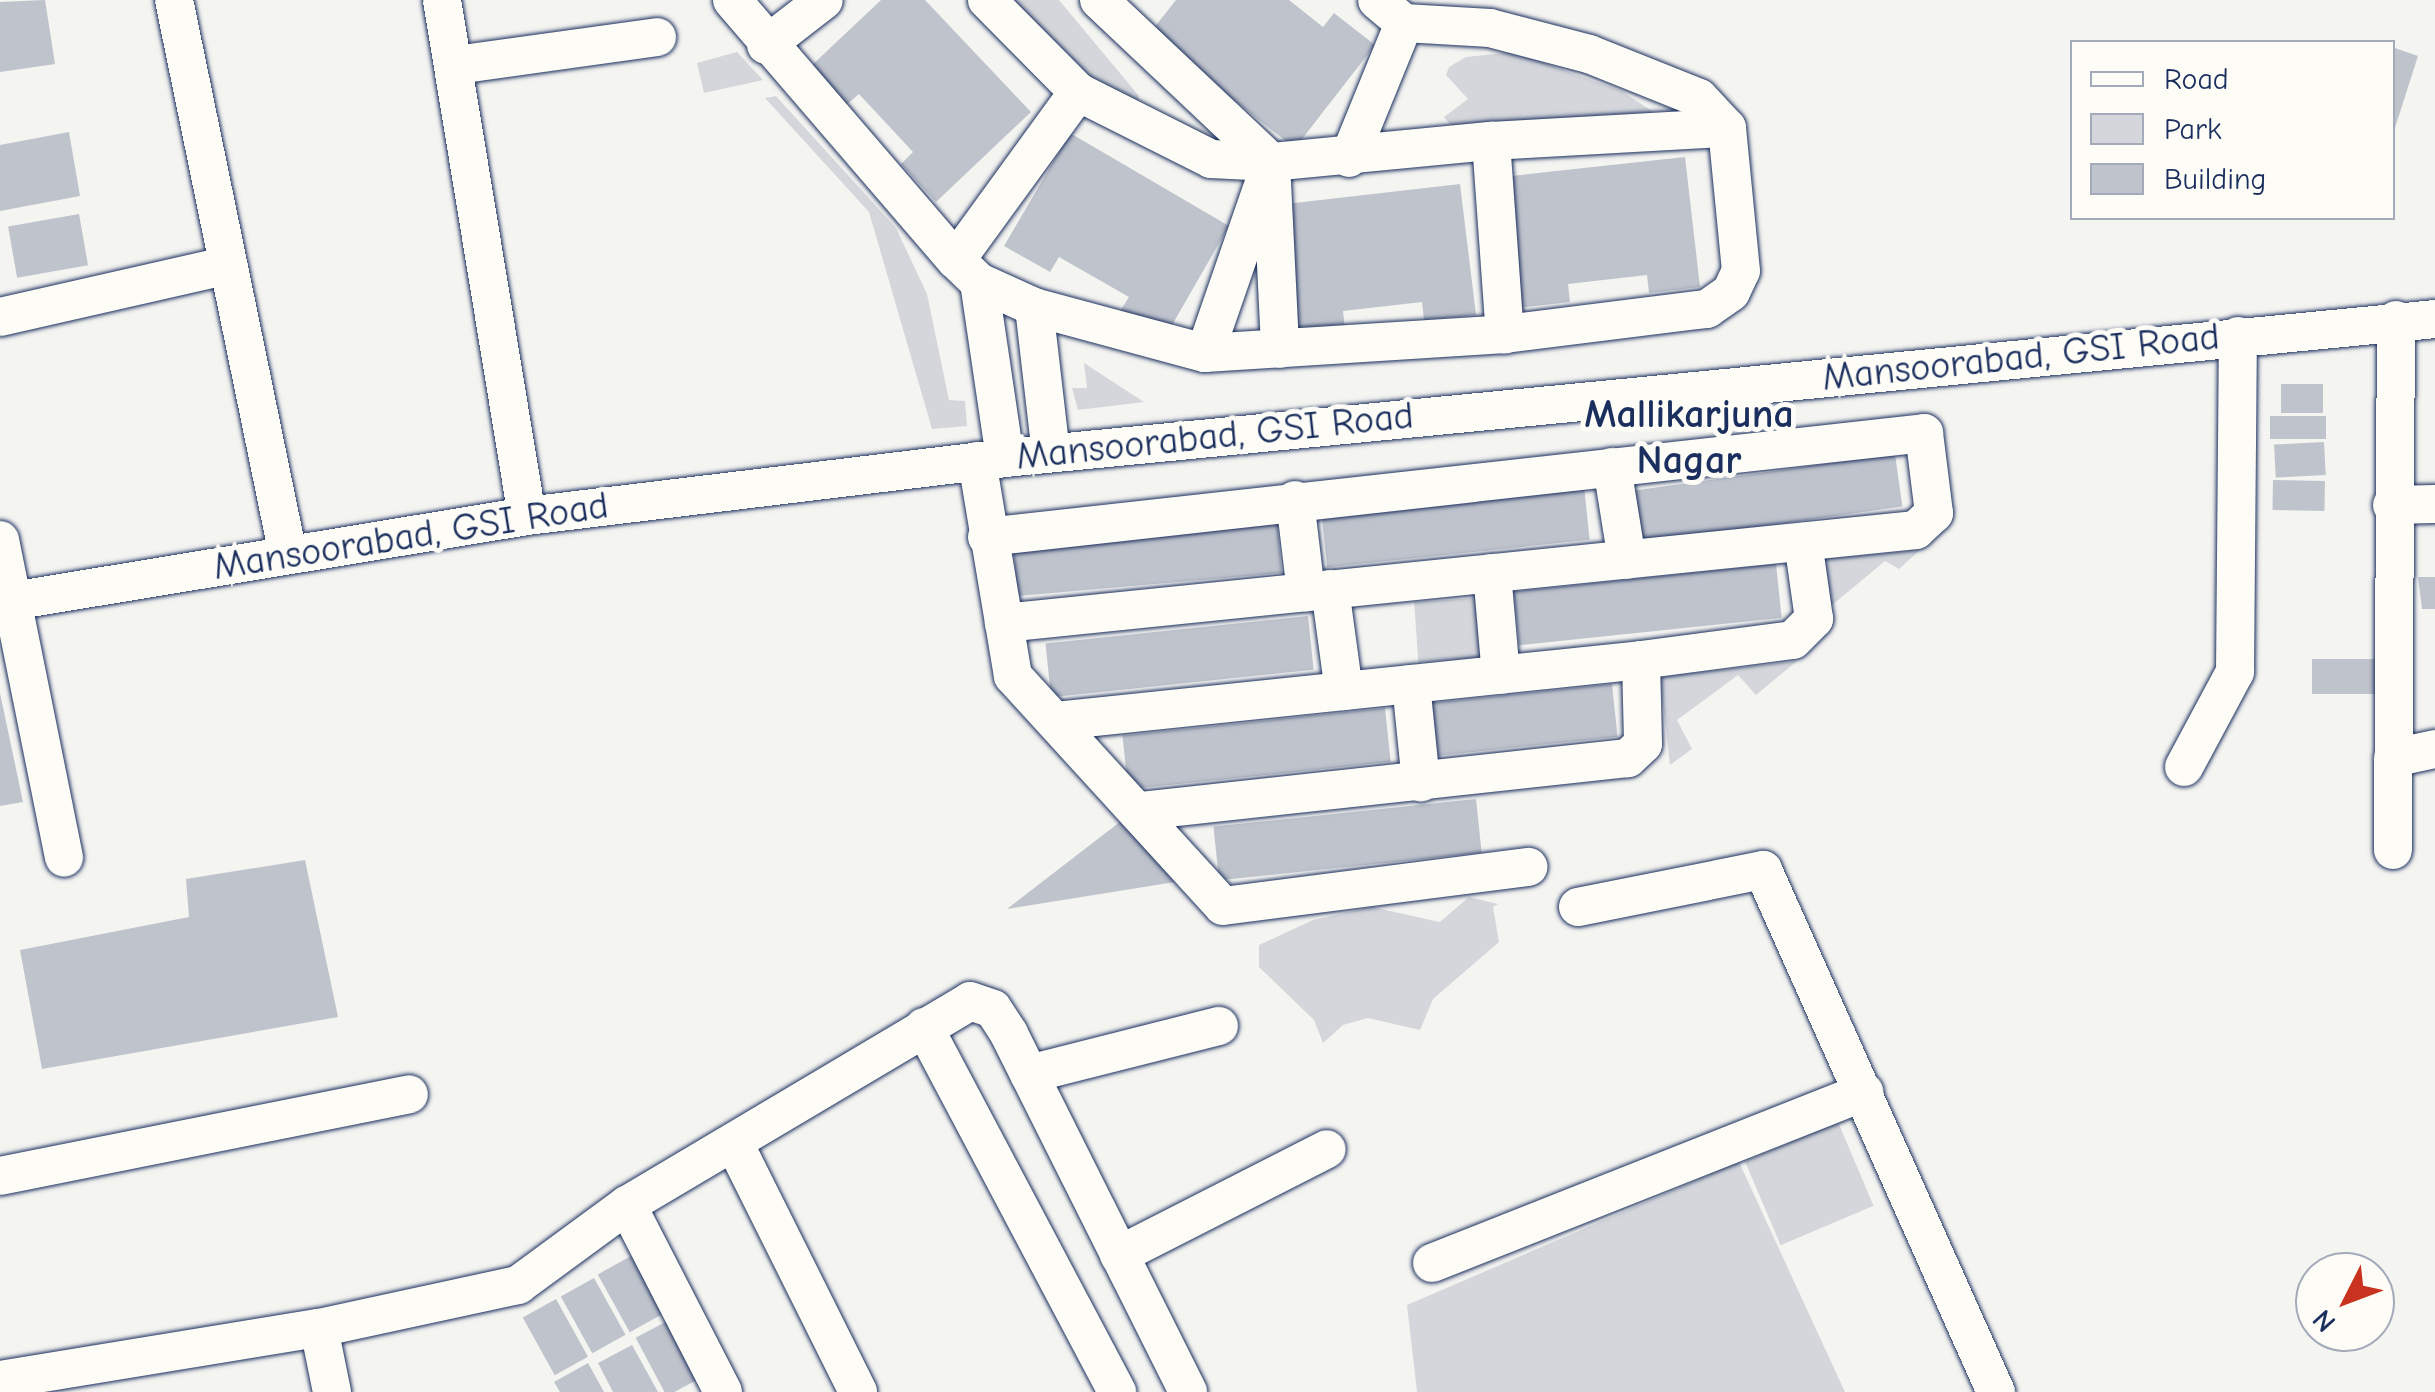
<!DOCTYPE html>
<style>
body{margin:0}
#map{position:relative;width:2435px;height:1392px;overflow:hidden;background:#f4f4f1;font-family:"Comic Neue",sans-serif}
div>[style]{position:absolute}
.green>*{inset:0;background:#d4d6db;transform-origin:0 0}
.building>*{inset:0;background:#bfc3cc;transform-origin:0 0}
.roads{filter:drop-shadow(0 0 2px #1b2f5e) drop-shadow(0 0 2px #1b2f5e)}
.minor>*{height:38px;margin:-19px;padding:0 19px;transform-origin:19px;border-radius:19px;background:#fdfcf7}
span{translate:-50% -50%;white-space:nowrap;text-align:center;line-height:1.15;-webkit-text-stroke:10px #fdfcf7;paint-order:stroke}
.street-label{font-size:38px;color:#1b2f5e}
.neighbourhood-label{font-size:40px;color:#1b2f5e;font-weight:700}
.legend{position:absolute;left:2070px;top:40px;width:325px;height:180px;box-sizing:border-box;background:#fdfcf7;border:2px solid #a3aaba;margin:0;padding:12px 18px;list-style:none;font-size:30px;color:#1b2f5e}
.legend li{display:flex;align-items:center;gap:20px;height:50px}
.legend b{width:50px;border:2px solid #a3aaba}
.north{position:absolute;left:2295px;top:1252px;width:100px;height:100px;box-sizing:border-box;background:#fdfcf7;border:2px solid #a3aaba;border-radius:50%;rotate:228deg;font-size:28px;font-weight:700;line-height:40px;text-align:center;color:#1b2f5e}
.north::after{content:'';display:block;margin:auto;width:35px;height:45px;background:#c8321e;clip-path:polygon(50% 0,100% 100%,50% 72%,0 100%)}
</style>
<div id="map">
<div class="green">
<div style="clip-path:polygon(991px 0,1059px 0,1139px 96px,1135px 114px)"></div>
<div style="clip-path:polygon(737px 52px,763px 80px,704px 93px,697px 63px)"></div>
<div style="clip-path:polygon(1513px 52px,1622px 91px,1671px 124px,1472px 151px,1444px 117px,1468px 99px,1446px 75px,1449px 67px,1466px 57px)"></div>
<div style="clip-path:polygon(776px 96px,896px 228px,927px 294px,949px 400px,965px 401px,967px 426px,932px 429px,869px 212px,765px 98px)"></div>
<div style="clip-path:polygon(1084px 363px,1144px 402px,1078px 410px,1072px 388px,1087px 388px)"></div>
<div style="clip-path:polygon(1920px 550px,1899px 569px,1885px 561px,1831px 606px,1824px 559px)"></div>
<div style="left:1476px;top:598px;width:60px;height:62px;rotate:86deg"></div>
<div style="clip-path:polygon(1797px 661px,1756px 695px,1738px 675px,1677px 720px,1692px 749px,1670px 765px,1660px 677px)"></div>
<div style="clip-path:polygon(1469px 897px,1498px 904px,1493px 907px,1499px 942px,1433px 999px,1420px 1030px,1368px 1018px,1343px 1025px,1323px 1043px,1314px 1020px,1259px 967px,1259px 945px,1313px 920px,1372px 907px,1440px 922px)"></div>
<div style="left:1838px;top:1122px;width:91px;height:101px;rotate:67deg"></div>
<div style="clip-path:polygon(1739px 1162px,1845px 1392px,1417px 1392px,1407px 1305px)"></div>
</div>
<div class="building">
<div style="clip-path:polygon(45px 0,55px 64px,0 72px,0 2px)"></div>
<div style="clip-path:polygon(881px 0,925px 0,1031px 112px,936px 202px,901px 164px,913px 152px,859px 94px,845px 106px,809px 68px)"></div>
<div style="clip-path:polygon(1176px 0,1289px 0,1323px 27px,1334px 13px,1375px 45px,1295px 148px,1149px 34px)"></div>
<div style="clip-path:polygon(2392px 47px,2418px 56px,2393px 134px,2392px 134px)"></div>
<div style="clip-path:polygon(69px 132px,80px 196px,0 211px,0 145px)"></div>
<div style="clip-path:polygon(1070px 133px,1229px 226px,1164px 339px,1119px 313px,1129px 297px,1059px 257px,1050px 272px,1004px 246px)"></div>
<div style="clip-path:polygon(1685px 157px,1700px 287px,1649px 293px,1647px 275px,1568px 284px,1570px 302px,1517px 308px,1502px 177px)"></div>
<div style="clip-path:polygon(1460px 184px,1476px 315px,1424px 320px,1422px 302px,1343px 311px,1345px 330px,1293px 335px,1277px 205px)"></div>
<div style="left:79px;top:214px;width:52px;height:72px;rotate:80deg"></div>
<div style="left:2281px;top:384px;width:42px;height:29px"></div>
<div style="left:2270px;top:416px;width:56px;height:23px"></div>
<div style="left:2324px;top:442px;width:33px;height:50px;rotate:87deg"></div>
<div style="left:1895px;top:454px;width:53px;height:263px;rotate:82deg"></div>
<div style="left:2273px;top:480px;width:52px;height:30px;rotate:1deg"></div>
<div style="left:1584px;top:486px;width:54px;height:264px;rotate:84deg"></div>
<div style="left:1277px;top:520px;width:53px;height:265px;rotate:85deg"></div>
<div style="left:1776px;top:564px;width:54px;height:264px;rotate:84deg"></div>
<div style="clip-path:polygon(2418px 577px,2435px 577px,2435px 609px,2422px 609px)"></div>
<div style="left:1308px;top:616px;width:54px;height:264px;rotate:84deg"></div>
<div style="left:2312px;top:659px;width:74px;height:35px"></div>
<div style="left:1612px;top:684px;width:53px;height:186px;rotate:84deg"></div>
<div style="clip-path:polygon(0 693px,23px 802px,0 806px)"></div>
<div style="left:1385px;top:708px;width:54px;height:264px;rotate:84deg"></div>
<div style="left:1476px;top:799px;width:54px;height:264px;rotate:84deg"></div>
<div style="clip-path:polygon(1125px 818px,1175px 882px,1007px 909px)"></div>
<div style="clip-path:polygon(305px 860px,338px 1017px,42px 1069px,20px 950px,189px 917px,186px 879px)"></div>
<div style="left:631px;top:1256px;width:66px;height:38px;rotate:61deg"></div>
<div style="left:594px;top:1278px;width:65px;height:38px;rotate:61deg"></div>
<div style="left:556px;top:1299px;width:66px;height:38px;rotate:61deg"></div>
<div style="left:671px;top:1319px;width:66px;height:40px;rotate:62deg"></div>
<div style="clip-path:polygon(632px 1345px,658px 1392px,613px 1392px,598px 1363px)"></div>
<div style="clip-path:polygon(588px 1363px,604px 1392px,560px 1392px,554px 1382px)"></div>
</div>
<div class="roads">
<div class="minor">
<div style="left:174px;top:0;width:567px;rotate:78.39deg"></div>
<div style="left:442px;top:0;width:523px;rotate:80.65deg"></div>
<div style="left:732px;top:0;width:343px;rotate:49.3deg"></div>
<div style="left:956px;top:260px;width:32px;rotate:44deg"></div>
<div style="left:979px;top:282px;width:60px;rotate:24.4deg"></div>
<div style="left:1034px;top:307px;width:177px;rotate:15.1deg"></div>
<div style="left:1205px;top:353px;width:301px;rotate:-3.6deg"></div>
<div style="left:1505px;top:334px;width:204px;rotate:-7.1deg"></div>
<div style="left:1707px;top:309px;width:29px;rotate:-35deg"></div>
<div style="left:1731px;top:292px;width:23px;rotate:-65deg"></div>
<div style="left:1741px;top:271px;width:144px;rotate:-95.6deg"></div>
<div style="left:1727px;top:128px;width:41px;rotate:-133deg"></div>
<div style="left:1699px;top:98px;width:118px;rotate:-158.2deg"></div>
<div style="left:1589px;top:54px;width:102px;rotate:-165.3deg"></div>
<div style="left:1490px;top:28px;width:86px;rotate:-176.7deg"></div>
<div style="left:1404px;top:23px;width:35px;rotate:-140deg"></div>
<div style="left:987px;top:0;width:129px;rotate:45.3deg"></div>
<div style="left:1099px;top:0;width:236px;rotate:43.3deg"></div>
<div style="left:1271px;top:162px;width:187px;rotate:87.2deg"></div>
<div style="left:766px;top:45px;width:73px;rotate:-37.8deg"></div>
<div style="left:456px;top:65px;width:203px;rotate:-7.9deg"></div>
<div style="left:1491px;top:141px;width:236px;rotate:-3.2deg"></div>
<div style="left:1349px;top:158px;width:146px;rotate:-67.8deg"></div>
<div style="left:956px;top:260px;width:208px;rotate:-54deg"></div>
<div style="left:1078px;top:92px;width:149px;rotate:26.7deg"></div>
<div style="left:1211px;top:159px;width:60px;rotate:2.9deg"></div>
<div style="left:979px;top:282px;width:178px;rotate:81.6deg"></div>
<div style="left:1034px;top:307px;width:147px;rotate:83.4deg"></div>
<div style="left:0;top:317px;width:234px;rotate:-12.8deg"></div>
<div style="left:1205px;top:353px;width:202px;rotate:-70.9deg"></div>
<div style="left:1271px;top:162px;width:221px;rotate:-5.5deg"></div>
<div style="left:1491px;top:141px;width:194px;rotate:85.9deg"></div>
<div style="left:977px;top:461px;width:218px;rotate:80.5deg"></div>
<div style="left:1013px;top:676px;width:311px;rotate:47.6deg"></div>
<div style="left:1223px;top:906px;width:308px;rotate:-7.3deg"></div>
<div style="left:1612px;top:467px;width:94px;rotate:80.8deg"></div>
<div style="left:1295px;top:500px;width:93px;rotate:83.2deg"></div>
<div style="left:2392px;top:505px;width:43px;rotate:-1.3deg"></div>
<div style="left:987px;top:537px;width:943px;rotate:-6.33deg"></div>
<div style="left:1924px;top:433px;width:81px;rotate:82.9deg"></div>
<div style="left:1934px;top:513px;width:25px;rotate:137deg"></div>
<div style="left:1916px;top:530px;width:917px;rotate:174.18deg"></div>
<div style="left:0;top:540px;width:324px;rotate:78.6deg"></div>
<div style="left:1492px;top:573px;width:102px;rotate:85deg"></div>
<div style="left:1330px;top:589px;width:103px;rotate:82.2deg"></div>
<div style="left:0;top:603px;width:534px;rotate:-9.37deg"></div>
<div style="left:527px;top:516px;width:482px;rotate:-6.9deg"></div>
<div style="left:1005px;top:458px;width:1437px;rotate:-5.55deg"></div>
<div style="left:1641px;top:660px;width:153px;rotate:-7.5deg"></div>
<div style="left:1793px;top:640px;width:30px;rotate:-45deg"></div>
<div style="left:1814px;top:619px;width:78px;rotate:-98.1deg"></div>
<div style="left:1411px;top:684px;width:99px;rotate:84.2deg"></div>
<div style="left:1056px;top:721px;width:588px;rotate:-5.95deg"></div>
<div style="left:1641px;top:660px;width:84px;rotate:88.6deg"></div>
<div style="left:1643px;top:744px;width:21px;rotate:137deg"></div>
<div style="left:1628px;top:758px;width:494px;rotate:173.8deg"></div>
<div style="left:2393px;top:758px;width:43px;rotate:-12.1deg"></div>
<div style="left:2184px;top:767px;width:108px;rotate:-61.8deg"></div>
<div style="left:2235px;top:672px;width:336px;rotate:-89.5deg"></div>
<div style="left:2393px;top:850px;width:530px;rotate:-89.68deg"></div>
<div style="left:1578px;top:907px;width:189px;rotate:-11.3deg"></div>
<div style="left:1763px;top:870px;width:572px;rotate:65.95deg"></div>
<div style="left:924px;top:1027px;width:413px;rotate:62.1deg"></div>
<div style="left:1029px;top:1074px;width:196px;rotate:-14.2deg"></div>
<div style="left:734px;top:1143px;width:278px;rotate:63.5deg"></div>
<div style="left:0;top:1176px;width:417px;rotate:-11.3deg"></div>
<div style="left:627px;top:1205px;width:210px;rotate:62.8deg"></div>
<div style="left:1119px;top:1255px;width:233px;rotate:-27deg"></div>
<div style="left:1432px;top:1263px;width:465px;rotate:-21.6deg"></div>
<div style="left:319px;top:1328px;width:65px;rotate:78.5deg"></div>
<div style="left:0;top:1380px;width:323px;rotate:-9.3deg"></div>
<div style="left:319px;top:1328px;width:204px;rotate:-12.2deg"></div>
<div style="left:518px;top:1285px;width:135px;rotate:-36.3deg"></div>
<div style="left:627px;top:1205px;width:399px;rotate:-30.7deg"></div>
<div style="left:970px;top:1001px;width:24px;rotate:19deg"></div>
<div style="left:993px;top:1009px;width:30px;rotate:57deg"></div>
<div style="left:1009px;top:1034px;width:400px;rotate:63.4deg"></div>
</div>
</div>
<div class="street-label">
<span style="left:2021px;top:358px;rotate:-6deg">Mansoorabad, GSI Road</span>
<span style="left:1215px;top:437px;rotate:-6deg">Mansoorabad, GSI Road</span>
<span style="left:411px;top:537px;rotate:-9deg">Mansoorabad, GSI Road</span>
</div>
<div class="neighbourhood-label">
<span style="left:1689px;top:437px">Mallikarjuna<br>Nagar</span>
</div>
<ul class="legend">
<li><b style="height:12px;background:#fdfcf7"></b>Road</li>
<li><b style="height:28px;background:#d4d6db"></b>Park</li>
<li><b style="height:28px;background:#bfc3cc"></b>Building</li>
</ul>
<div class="north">N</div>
</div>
